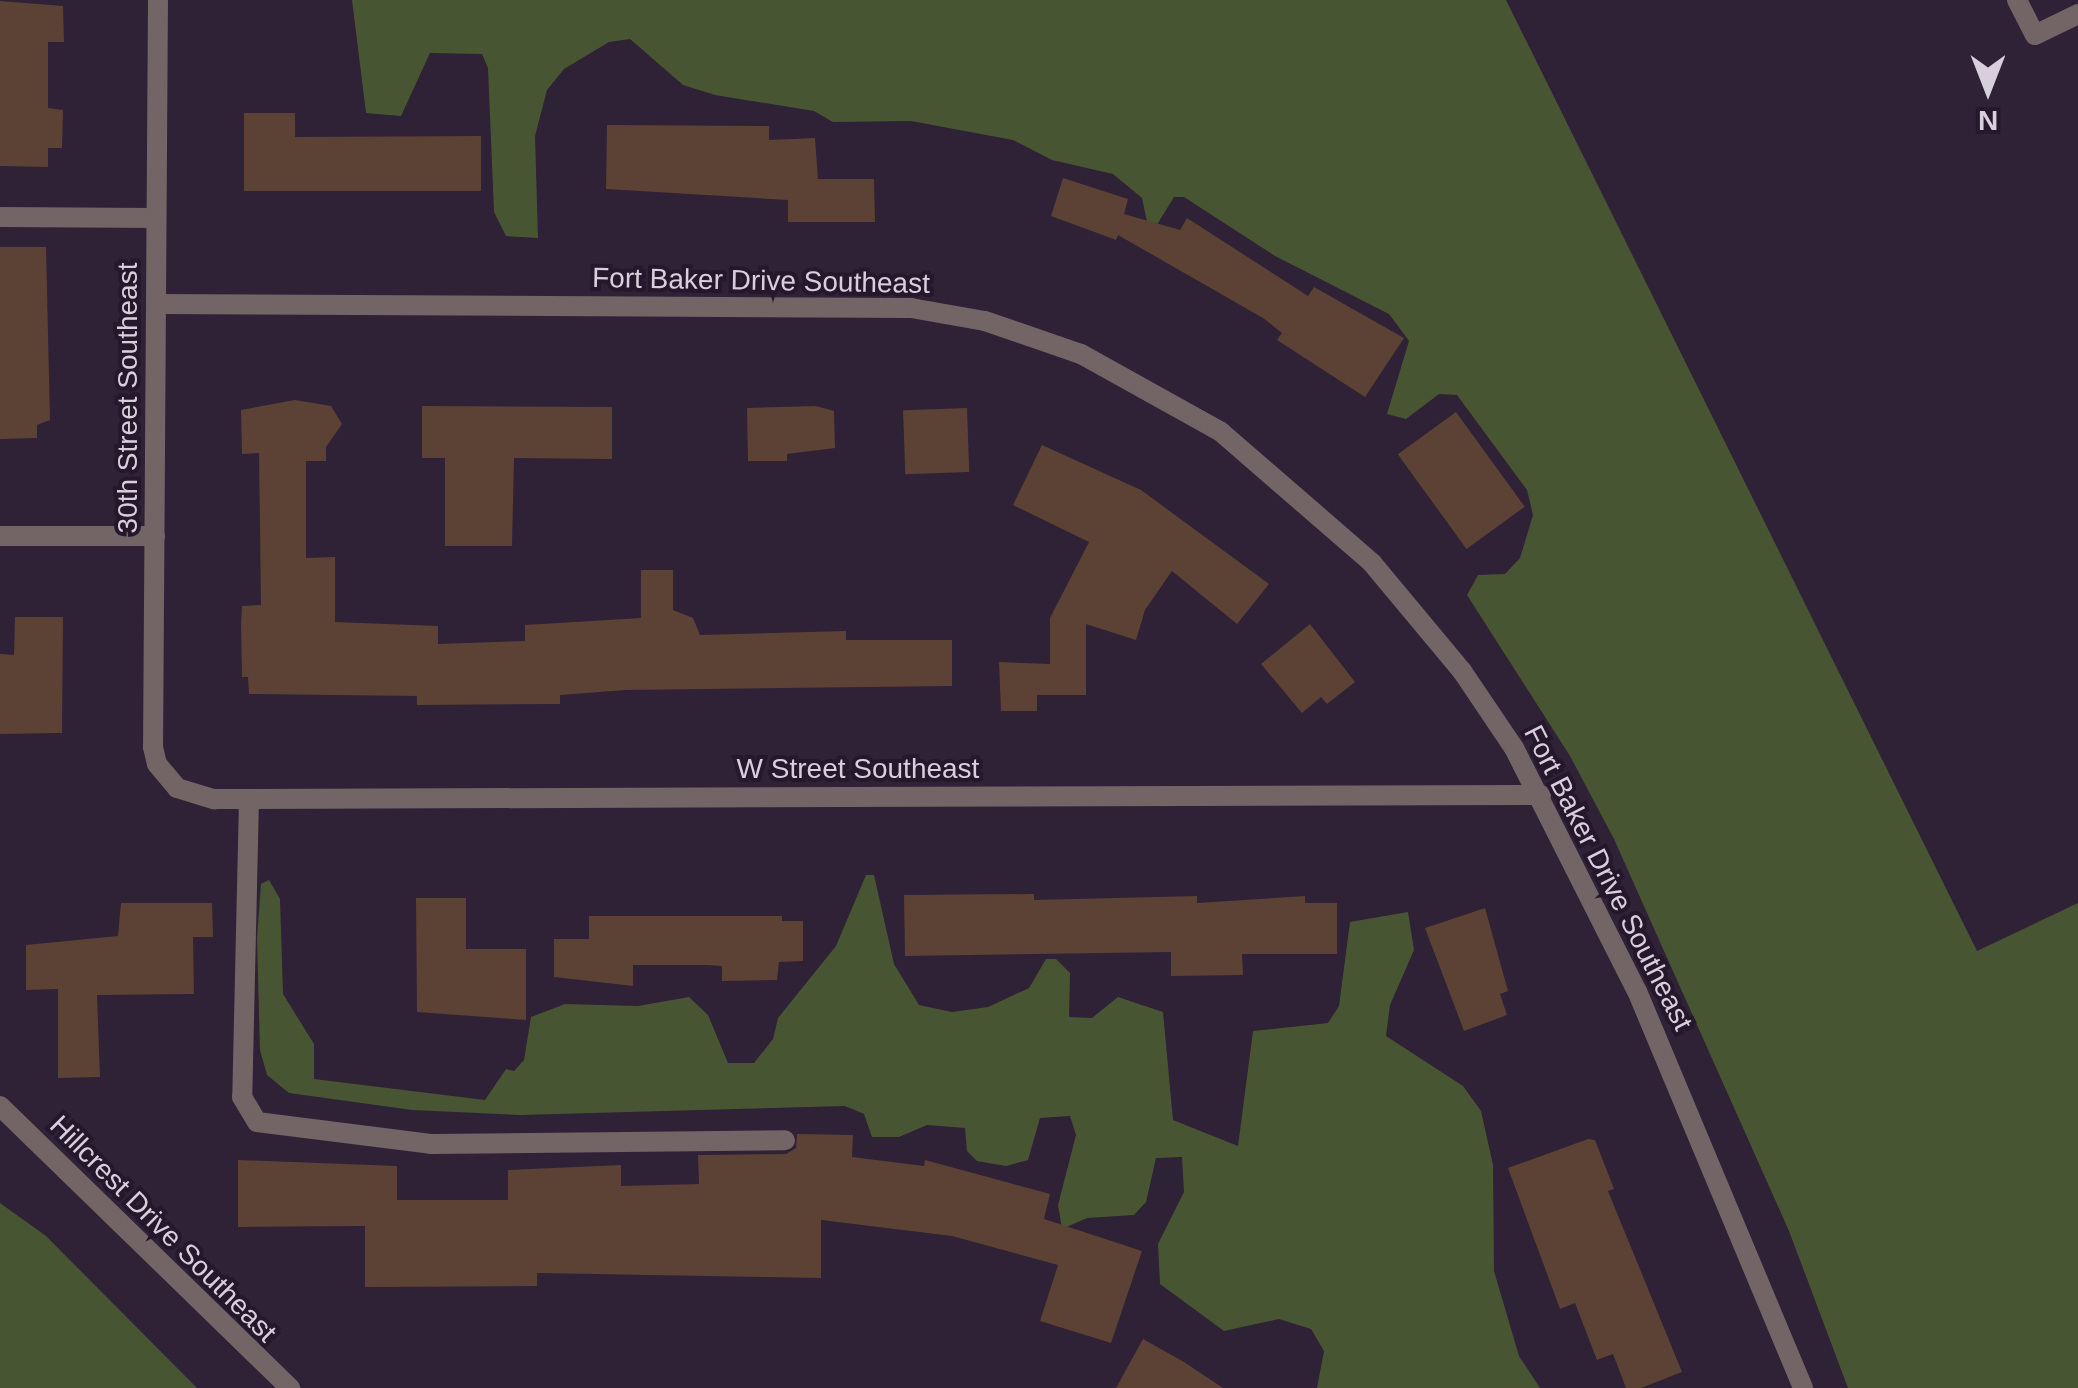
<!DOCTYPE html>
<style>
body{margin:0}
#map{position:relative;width:2078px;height:1388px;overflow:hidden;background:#2f2136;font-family:Arial,sans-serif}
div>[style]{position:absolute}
.forest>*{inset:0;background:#485532}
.building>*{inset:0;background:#5c4135;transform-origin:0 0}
.lane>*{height:20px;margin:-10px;padding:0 10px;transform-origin:10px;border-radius:10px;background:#736466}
.street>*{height:20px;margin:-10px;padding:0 10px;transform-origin:10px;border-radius:10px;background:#736466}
span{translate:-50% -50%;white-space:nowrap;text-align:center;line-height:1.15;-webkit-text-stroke:8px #25172c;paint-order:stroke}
.street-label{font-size:28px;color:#d8cfdd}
.north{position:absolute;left:1938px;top:40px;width:100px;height:100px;-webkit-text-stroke:8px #25172c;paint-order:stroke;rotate:180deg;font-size:28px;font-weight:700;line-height:40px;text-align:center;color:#d8cfdd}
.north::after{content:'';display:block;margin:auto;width:35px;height:45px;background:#d8cfdd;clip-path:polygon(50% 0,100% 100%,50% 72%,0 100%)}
</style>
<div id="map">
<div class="forest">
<div style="clip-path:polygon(352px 0,1506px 0,1977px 951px,2078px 903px,2078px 1388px,1848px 1388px,1789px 1231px,1614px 839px,1570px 756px,1467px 595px,1478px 575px,1505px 574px,1520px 558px,1533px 515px,1527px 490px,1457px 395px,1439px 394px,1406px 419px,1387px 414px,1409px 341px,1389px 314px,1275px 256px,1184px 197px,1174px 197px,1150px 236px,1142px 198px,1113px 174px,1052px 160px,1013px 140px,911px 121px,833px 122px,814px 111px,715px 95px,683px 85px,630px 39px,609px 42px,564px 69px,547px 90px,535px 136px,538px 238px,506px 236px,494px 212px,488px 68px,482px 54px,430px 53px,401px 116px,366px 113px)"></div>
<div style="clip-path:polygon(866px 875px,874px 875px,894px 964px,919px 1005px,952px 1012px,988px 1007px,1029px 988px,1046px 959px,1056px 959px,1070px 973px,1069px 1017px,1092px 1018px,1118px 997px,1163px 1012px,1173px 1120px,1238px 1146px,1253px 1031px,1328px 1023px,1339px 1006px,1350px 922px,1408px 912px,1414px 950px,1390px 1005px,1386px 1036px,1463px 1086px,1481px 1111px,1493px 1165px,1494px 1271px,1519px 1356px,1540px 1388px,1317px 1388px,1324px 1351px,1311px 1329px,1279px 1319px,1224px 1331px,1160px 1284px,1158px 1244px,1184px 1192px,1182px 1157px,1156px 1158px,1146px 1202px,1134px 1215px,1087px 1218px,1062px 1229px,1058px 1205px,1076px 1135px,1070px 1116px,1040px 1118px,1028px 1160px,1006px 1166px,977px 1161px,967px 1151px,965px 1128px,927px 1125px,899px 1137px,872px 1137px,864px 1114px,845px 1106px,520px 1115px,412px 1110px,289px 1093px,267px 1075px,260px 1050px,257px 939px,261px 884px,269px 880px,280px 899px,283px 994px,314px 1044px,314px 1079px,485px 1100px,506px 1069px,514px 1071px,524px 1060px,531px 1017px,565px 1004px,638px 1006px,689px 997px,708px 1015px,728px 1063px,754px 1063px,773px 1039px,778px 1018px,836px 946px)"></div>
<div style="clip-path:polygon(0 1203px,46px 1236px,197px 1388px,0 1388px)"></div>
</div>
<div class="building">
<div style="clip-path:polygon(0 1px,63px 6px,64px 42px,48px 42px,48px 108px,63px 110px,62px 148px,48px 148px,48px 167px,0 166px)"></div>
<div style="clip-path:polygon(244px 113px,295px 113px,295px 137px,481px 136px,481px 191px,244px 191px)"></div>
<div style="clip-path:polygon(607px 125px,769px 126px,769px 140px,815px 138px,818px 179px,874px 179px,875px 222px,788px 222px,788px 200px,606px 189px)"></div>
<div style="clip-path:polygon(1063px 178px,1128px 199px,1124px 214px,1180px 230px,1187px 218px,1308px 296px,1314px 287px,1404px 338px,1365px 397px,1277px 340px,1282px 333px,1263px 318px,1118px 235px,1116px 240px,1051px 216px)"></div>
<div style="clip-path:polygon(0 247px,46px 247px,50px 420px,37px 425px,37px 438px,0 439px)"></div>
<div style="clip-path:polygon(295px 400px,331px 406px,342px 424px,326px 447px,326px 461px,306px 461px,306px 558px,335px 557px,335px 622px,438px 626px,438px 644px,525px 641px,525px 625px,641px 618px,641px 570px,673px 570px,673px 610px,693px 618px,700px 635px,846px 631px,846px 640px,952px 640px,952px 686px,626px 690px,560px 695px,560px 704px,417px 705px,417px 696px,249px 694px,248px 677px,242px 677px,241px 624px,242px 606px,261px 605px,259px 453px,242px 454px,241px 410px)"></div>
<div style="clip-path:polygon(422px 406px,612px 407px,612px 459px,514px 458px,512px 546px,445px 546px,445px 458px,422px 458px)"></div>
<div style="clip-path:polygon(816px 406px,834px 411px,835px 448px,787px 454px,787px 461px,748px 461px,747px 408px)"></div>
<div style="left:967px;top:408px;width:64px;height:64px;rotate:88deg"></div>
<div style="left:1456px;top:412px;width:117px;height:72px;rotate:54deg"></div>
<div style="clip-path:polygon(1042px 445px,1141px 490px,1269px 584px,1237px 624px,1172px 571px,1145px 610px,1136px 640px,1086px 624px,1086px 695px,1037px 695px,1037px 711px,1001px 711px,999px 662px,1050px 664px,1050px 618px,1089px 542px,1013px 505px)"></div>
<div style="clip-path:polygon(15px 617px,63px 617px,62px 733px,0 734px,0 654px,14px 655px)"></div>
<div style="clip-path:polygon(1310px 624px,1355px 682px,1327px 704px,1321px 697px,1302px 713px,1261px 664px)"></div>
<div style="clip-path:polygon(1034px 894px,1034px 900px,1197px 896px,1197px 903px,1305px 896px,1305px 903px,1337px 903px,1337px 954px,1242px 954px,1243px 975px,1171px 976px,1171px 952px,905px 956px,904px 895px)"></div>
<div style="clip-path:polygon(416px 898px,466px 898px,466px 949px,526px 949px,526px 1020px,417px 1012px)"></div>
<div style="clip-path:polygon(121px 903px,212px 903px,213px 937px,193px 937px,194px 994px,97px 995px,100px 1077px,58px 1078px,58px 989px,26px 990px,26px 945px,118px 936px)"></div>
<div style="clip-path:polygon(1485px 908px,1508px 991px,1500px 994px,1507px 1015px,1464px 1031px,1425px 928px)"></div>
<div style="clip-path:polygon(589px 916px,782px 916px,782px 921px,803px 921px,803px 961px,779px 962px,777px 980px,722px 981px,722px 966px,707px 965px,633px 965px,633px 986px,554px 977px,554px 939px,589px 939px)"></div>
<div style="clip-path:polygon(797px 1134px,853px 1135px,852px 1157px,924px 1166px,925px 1160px,1050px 1194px,1044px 1219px,1142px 1251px,1111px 1343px,1040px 1321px,1058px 1265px,952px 1236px,821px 1220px,821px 1278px,537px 1273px,537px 1286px,365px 1287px,365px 1226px,238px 1227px,238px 1160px,397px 1166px,397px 1200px,508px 1200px,508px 1170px,621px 1165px,621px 1186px,699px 1184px,698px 1155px,786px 1154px,796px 1148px)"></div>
<div style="clip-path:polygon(1588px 1139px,1595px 1140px,1614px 1189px,1608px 1191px,1682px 1372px,1641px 1388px,1626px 1388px,1613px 1354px,1597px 1360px,1575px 1303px,1560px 1309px,1508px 1168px)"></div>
<div style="clip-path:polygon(1143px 1339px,1184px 1362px,1223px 1388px,1116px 1388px)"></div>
</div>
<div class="lane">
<div style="left:2017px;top:0;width:39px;rotate:63deg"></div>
<div style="left:2035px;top:35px;width:48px;rotate:-26deg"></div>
<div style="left:0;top:217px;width:156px;rotate:0.4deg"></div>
<div style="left:249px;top:799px;width:298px;rotate:91.3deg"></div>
<div style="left:242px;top:1097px;width:29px;rotate:59deg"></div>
<div style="left:257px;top:1122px;width:175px;rotate:7.2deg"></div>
<div style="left:431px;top:1144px;width:354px;rotate:-0.6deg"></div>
</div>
<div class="street">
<div style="left:158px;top:0;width:747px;rotate:90.38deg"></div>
<div style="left:153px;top:747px;width:17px;rotate:77deg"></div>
<div style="left:157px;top:764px;width:31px;rotate:50deg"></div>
<div style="left:177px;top:788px;width:39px;rotate:17deg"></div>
<div style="left:214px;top:799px;width:1327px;rotate:-0.17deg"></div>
<div style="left:156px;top:304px;width:755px;rotate:0.3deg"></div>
<div style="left:911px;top:308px;width:75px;rotate:10deg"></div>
<div style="left:985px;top:321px;width:102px;rotate:19deg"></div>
<div style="left:1081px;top:354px;width:160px;rotate:29.1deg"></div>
<div style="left:1221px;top:432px;width:200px;rotate:40.9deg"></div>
<div style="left:1372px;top:563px;width:141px;rotate:50.2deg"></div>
<div style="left:1462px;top:671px;width:93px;rotate:56deg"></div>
<div style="left:1514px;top:748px;width:272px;rotate:63.2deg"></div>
<div style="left:1637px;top:991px;width:430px;rotate:67.3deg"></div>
<div style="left:0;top:536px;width:155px"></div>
<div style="left:0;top:1106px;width:405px;rotate:44.2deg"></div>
</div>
<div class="street-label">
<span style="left:761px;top:281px;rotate:1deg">Fort Baker Drive Southeast</span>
<span style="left:128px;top:398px;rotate:-90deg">30th Street Southeast</span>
<span style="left:858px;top:769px">W Street Southeast</span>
<span style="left:1608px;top:878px;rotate:63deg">Fort Baker Drive Southeast</span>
<span style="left:163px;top:1229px;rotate:45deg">Hillcrest Drive Southeast</span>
</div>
<div class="north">N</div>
</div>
